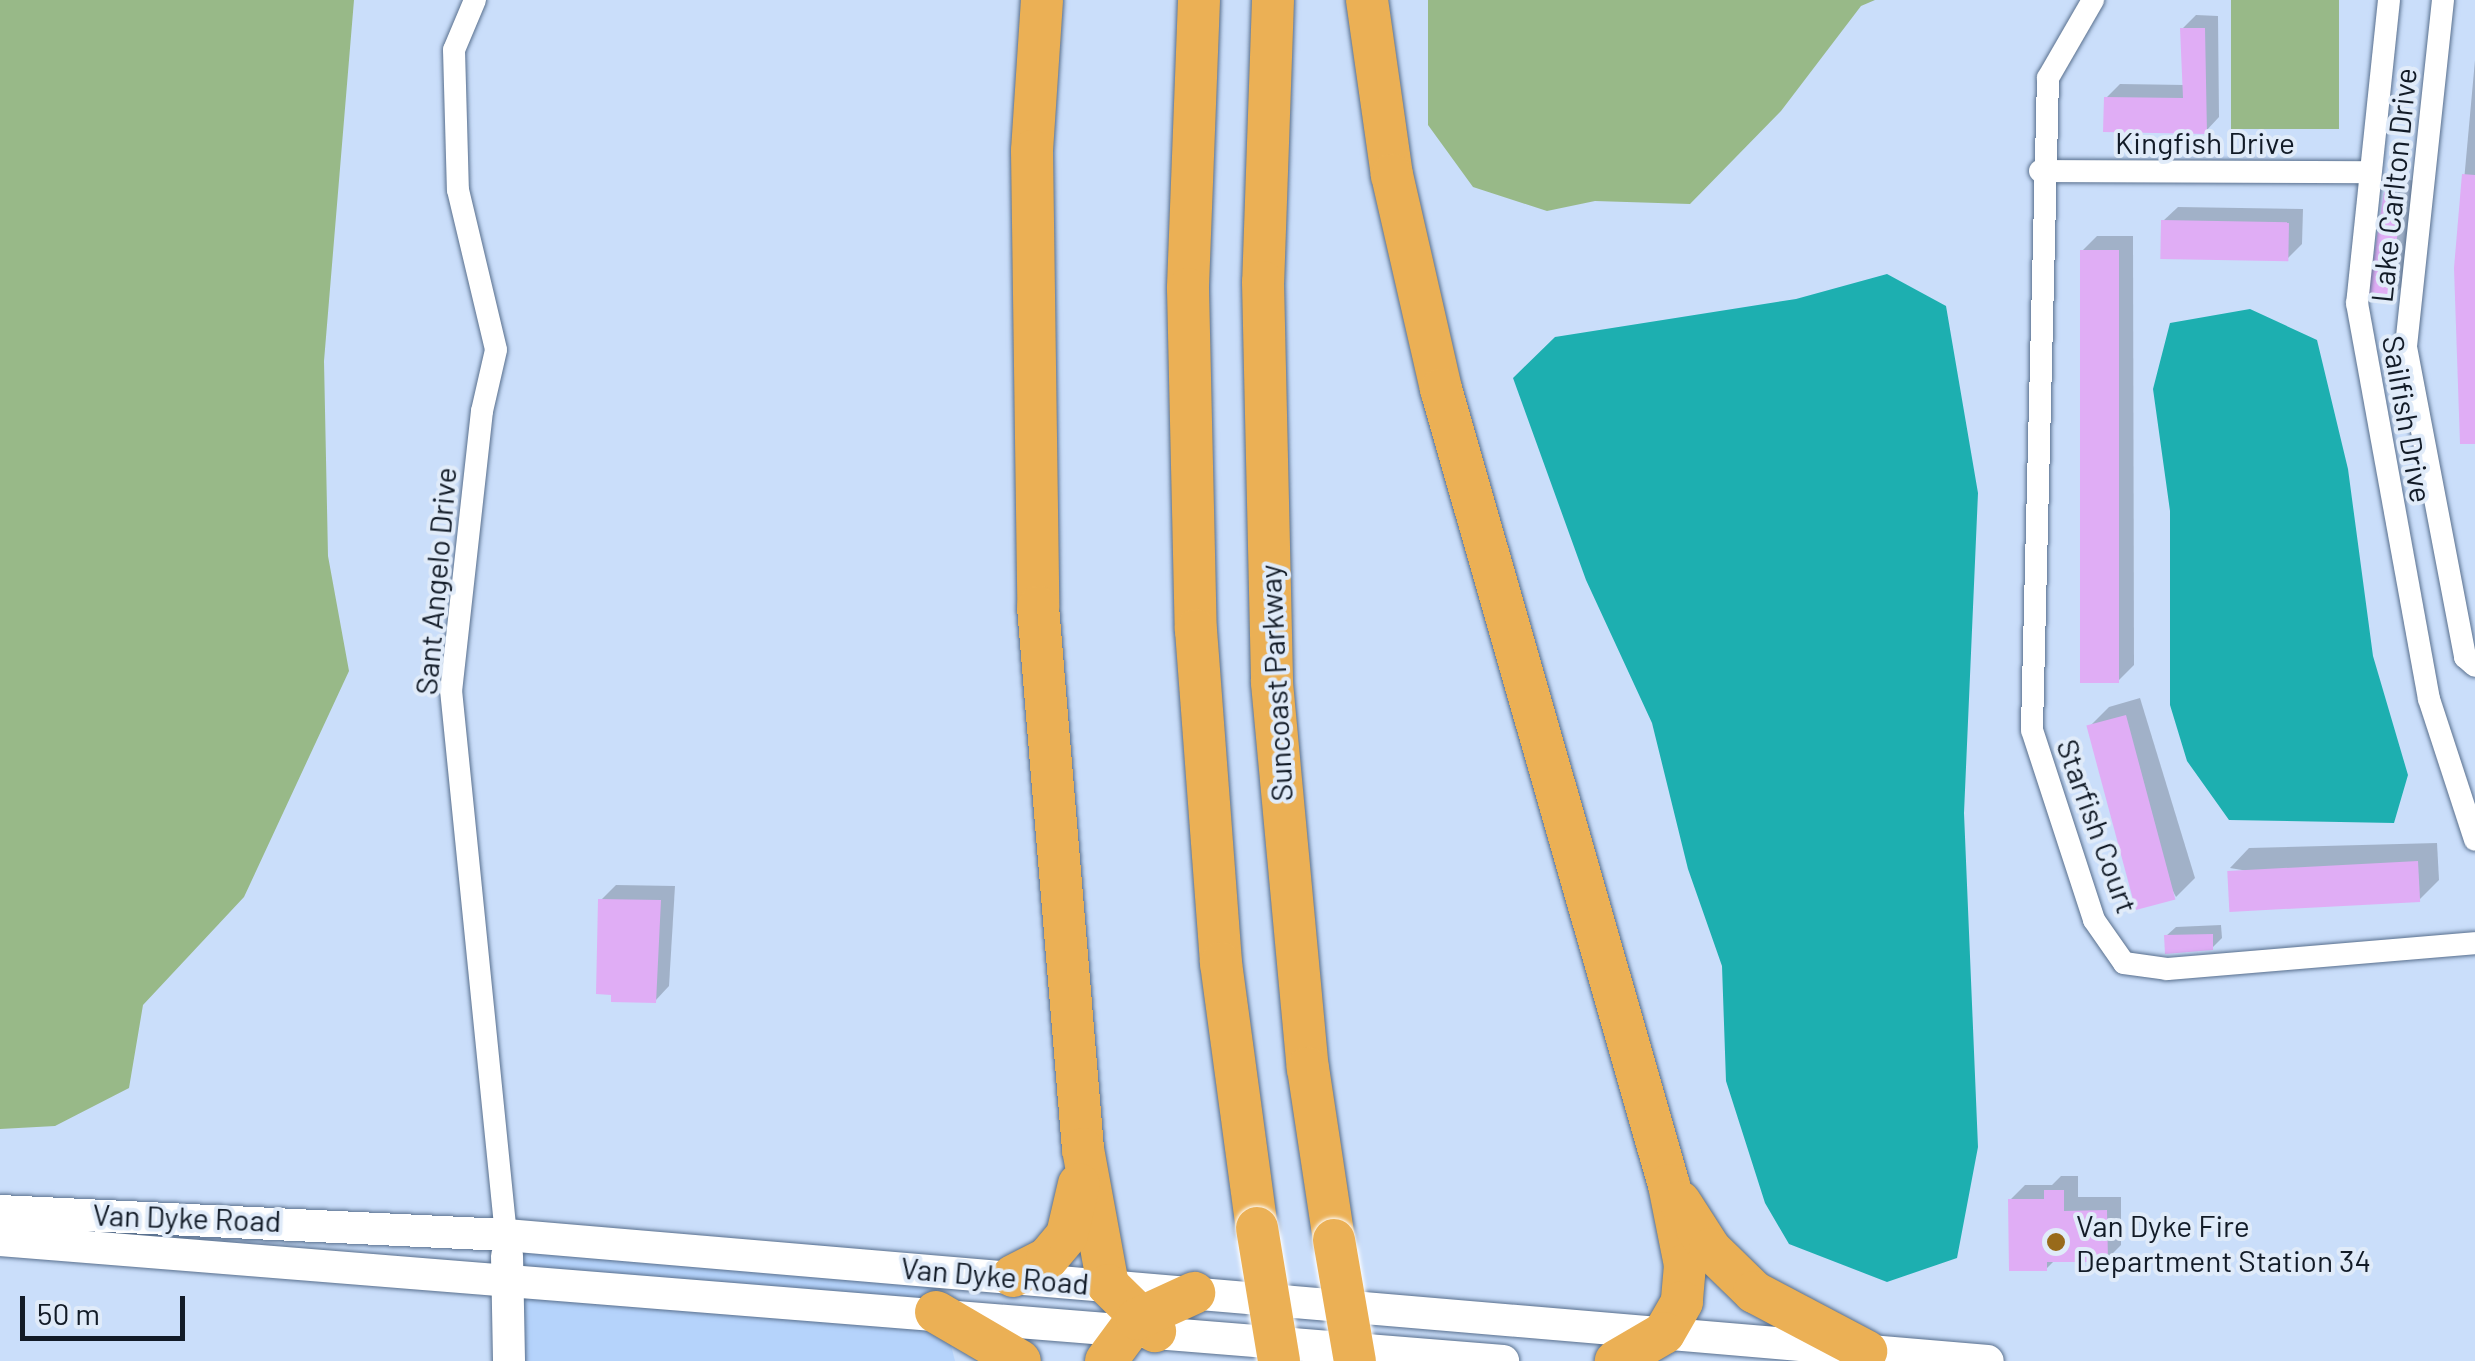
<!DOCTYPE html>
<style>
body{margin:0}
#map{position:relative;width:2475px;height:1361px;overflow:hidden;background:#cadefa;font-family:Barlow,sans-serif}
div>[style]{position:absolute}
.built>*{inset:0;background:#b5d3fb}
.green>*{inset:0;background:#98b988;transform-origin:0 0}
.water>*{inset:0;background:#1dafb0}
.shadow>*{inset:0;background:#0003}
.building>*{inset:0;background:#e0adf5;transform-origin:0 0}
.roads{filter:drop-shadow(0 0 2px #586f8d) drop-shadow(0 0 2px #586f8d)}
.street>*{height:22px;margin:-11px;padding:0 11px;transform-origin:11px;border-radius:11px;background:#fff}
.secondary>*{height:32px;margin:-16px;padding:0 16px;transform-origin:16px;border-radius:16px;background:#fff}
.highway>*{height:42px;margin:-21px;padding:0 21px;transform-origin:21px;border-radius:21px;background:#ebb055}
.bridges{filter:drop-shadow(0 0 2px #fff) drop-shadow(0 0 2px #fff)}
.highway-bridge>*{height:42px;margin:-21px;padding:0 21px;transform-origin:21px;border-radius:21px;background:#ebb055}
.dots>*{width:28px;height:28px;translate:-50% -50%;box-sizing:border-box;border:5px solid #e0ebf9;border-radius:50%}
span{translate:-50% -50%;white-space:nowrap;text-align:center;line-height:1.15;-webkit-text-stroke:8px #e0ebf9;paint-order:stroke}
.street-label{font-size:30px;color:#121b27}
.poi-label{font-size:30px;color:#121b27}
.left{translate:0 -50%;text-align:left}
.scale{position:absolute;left:20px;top:1296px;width:165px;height:45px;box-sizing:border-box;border:5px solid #121b27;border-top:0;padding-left:12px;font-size:30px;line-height:35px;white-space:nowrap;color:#121b27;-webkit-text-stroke:8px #e0ebf9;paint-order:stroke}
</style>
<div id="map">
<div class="built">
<div style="clip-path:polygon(815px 1244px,928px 1256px,955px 1361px,522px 1361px,522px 1248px)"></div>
</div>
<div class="green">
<div style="clip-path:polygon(0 0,354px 0,324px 361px,328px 556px,349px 671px,244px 897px,143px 1005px,129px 1088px,55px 1126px,0 1129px)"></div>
<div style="clip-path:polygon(1428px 0,1875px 0,1861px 6px,1781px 111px,1690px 204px,1595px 201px,1547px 211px,1473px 187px,1428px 125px)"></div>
<div style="left:2231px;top:0;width:108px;height:129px"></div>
</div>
<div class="water">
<div style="clip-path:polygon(1887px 274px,1946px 306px,1978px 493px,1964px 813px,1978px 1147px,1957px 1258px,1887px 1282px,1789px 1244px,1765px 1203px,1726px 1081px,1722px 966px,1688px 869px,1652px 723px,1586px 580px,1513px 378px,1555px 337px,1796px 299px)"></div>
<div style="clip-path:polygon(2250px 309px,2317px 340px,2348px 469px,2373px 656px,2408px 775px,2394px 823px,2229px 820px,2187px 761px,2170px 705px,2170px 511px,2153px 389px,2170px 323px)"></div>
</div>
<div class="shadow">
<div style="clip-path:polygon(2196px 15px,2218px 16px,2219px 117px,2206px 131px,2106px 98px,2120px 84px,2185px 85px,2182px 29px)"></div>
<div style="clip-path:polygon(2475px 60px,2475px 420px,2456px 269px)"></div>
<div style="clip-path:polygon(2401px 179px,2417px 181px,2407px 281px,2393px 296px,2386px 194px)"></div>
<div style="clip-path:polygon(2178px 207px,2303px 209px,2302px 244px,2287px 259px,2163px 221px)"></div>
<div style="clip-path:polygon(2097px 236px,2133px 236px,2134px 665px,2119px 680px,2082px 251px)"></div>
<div style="clip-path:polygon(2140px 698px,2195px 878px,2176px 897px,2089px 727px,2109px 707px)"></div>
<div style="clip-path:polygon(2437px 843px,2439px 880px,2419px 900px,2230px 868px,2249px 848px)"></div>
<div style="clip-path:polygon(616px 885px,675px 886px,669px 986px,655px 1001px,601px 900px)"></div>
<div style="clip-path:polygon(2221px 925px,2222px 938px,2212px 948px,2166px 936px,2176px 927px)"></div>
<div style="clip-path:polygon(2061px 1176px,2078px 1176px,2078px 1197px,2121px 1197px,2121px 1245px,2107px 1259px,2055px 1260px,2046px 1269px,2010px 1200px,2025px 1185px,2052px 1185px)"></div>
</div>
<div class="building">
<div style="clip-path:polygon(2180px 28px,2205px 28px,2207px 134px,2103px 132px,2104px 97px,2183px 98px)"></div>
<div style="clip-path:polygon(2462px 174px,2475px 175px,2475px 444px,2460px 444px,2454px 268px)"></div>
<div style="left:2384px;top:192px;width:20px;height:105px;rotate:9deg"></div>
<div style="left:2161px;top:220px;width:128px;height:39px;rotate:1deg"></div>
<div style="left:2080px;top:250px;width:39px;height:433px"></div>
<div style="left:2126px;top:715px;width:191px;height:41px;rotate:75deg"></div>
<div style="left:2418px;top:861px;width:41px;height:191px;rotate:87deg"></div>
<div style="clip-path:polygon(598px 899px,661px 900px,656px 1003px,611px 1002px,611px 995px,596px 994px)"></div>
<div style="clip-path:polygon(2213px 934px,2213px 950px,2165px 954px,2164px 935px)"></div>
<div style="clip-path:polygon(2044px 1190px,2064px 1190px,2064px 1211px,2107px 1210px,2108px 1262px,2047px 1262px,2047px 1271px,2009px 1271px,2008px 1199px,2044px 1199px)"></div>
</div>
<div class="roads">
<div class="street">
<div style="left:475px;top:0;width:54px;rotate:112.8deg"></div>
<div style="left:454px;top:50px;width:140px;rotate:88.4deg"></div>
<div style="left:458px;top:190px;width:164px;rotate:76.6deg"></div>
<div style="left:496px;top:350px;width:63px;rotate:102.9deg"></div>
<div style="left:482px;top:411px;width:281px;rotate:96.3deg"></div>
<div style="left:451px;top:690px;width:548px;rotate:84.24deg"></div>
<div style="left:2093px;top:0;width:90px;rotate:120deg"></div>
<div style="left:2048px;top:78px;width:652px;rotate:91.41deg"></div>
<div style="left:2032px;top:730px;width:200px;rotate:71.9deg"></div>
<div style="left:2094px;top:920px;width:52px;rotate:55.1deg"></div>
<div style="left:2124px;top:963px;width:43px;rotate:7.9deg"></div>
<div style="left:2167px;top:969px;width:309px;rotate:-4.8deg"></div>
<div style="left:2389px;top:0;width:305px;rotate:96deg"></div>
<div style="left:2357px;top:303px;width:402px;rotate:79.7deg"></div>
<div style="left:2429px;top:699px;width:148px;rotate:71.9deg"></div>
<div style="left:2443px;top:0;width:349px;rotate:96.1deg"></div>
<div style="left:2406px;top:347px;width:316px;rotate:79.2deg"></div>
<div style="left:2465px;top:657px;width:13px;rotate:42deg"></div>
<div style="left:2040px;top:171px;width:328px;rotate:0.2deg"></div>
</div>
<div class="secondary">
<div style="left:0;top:1211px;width:507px;rotate:2.72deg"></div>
<div style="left:506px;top:1235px;width:1487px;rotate:4.86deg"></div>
<div style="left:0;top:1240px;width:1508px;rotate:4.6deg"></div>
<div style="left:507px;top:1256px;width:105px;rotate:88.9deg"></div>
</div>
<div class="highway">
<div style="left:1042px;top:0;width:151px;rotate:93.8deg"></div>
<div style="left:1032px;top:151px;width:456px;rotate:89.2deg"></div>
<div style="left:1038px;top:607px;width:544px;rotate:85.25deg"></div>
<div style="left:1083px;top:1149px;width:138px;rotate:79.6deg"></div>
<div style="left:1108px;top:1285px;width:66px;rotate:44.4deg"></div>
<div style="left:1199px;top:0;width:289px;rotate:92.2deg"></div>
<div style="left:1188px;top:289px;width:341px;rotate:88.7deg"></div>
<div style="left:1196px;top:630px;width:334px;rotate:85.7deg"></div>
<div style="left:1221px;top:963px;width:267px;rotate:82.3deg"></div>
<div style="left:1273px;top:0;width:282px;rotate:92deg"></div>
<div style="left:1263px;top:282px;width:401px;rotate:88.7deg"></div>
<div style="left:1272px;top:683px;width:387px;rotate:84.7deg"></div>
<div style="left:1308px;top:1068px;width:174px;rotate:81.4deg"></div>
<div style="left:1367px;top:0;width:177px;rotate:81.9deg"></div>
<div style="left:1392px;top:175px;width:220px;rotate:77.1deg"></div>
<div style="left:1441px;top:389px;width:828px;rotate:74.02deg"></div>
<div style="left:1669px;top:1185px;width:82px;rotate:78.7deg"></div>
<div style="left:1685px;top:1265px;width:37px;rotate:95deg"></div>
<div style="left:1682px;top:1302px;width:36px;rotate:120deg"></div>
<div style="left:1664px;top:1333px;width:56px;rotate:149.7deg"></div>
<div style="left:1680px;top:1202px;width:56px;rotate:57.4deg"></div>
<div style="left:1710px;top:1249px;width:62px;rotate:44.3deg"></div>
<div style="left:1754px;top:1292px;width:127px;rotate:27.8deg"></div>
<div style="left:1013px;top:1276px;width:38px;rotate:-27deg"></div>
<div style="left:1047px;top:1259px;width:31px;rotate:-50deg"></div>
<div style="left:1067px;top:1235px;width:52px;rotate:-76.8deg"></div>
<div style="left:936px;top:1312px;width:97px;rotate:30.3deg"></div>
<div style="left:1106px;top:1361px;width:52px;rotate:-53.6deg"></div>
<div style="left:1137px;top:1319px;width:63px;rotate:-24.5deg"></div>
</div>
</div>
<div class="bridges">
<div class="highway-bridge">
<div style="left:1257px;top:1228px;width:135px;rotate:80.6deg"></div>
<div style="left:1334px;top:1240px;width:123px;rotate:80.2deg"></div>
</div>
</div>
<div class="dots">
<div style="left:2056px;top:1242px;background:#986a1a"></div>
</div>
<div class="street-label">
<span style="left:2205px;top:142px">Kingfish Drive</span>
<span style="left:2393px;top:185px;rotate:-84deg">Lake Carlton Drive</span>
<span style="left:2408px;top:419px;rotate:80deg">Sailfish Drive</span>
<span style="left:435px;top:581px;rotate:-85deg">Sant Angelo Drive</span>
<span style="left:1275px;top:683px;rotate:-93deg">Suncoast Parkway</span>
<span style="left:2098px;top:826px;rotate:70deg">Starfish Court</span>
<span style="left:187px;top:1217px;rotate:2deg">Van Dyke Road</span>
<span style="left:995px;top:1275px;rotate:5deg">Van Dyke Road</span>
</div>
<div class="poi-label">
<span class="left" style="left:2076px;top:1242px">Van Dyke Fire<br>Department Station 34</span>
</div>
<div class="scale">50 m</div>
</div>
